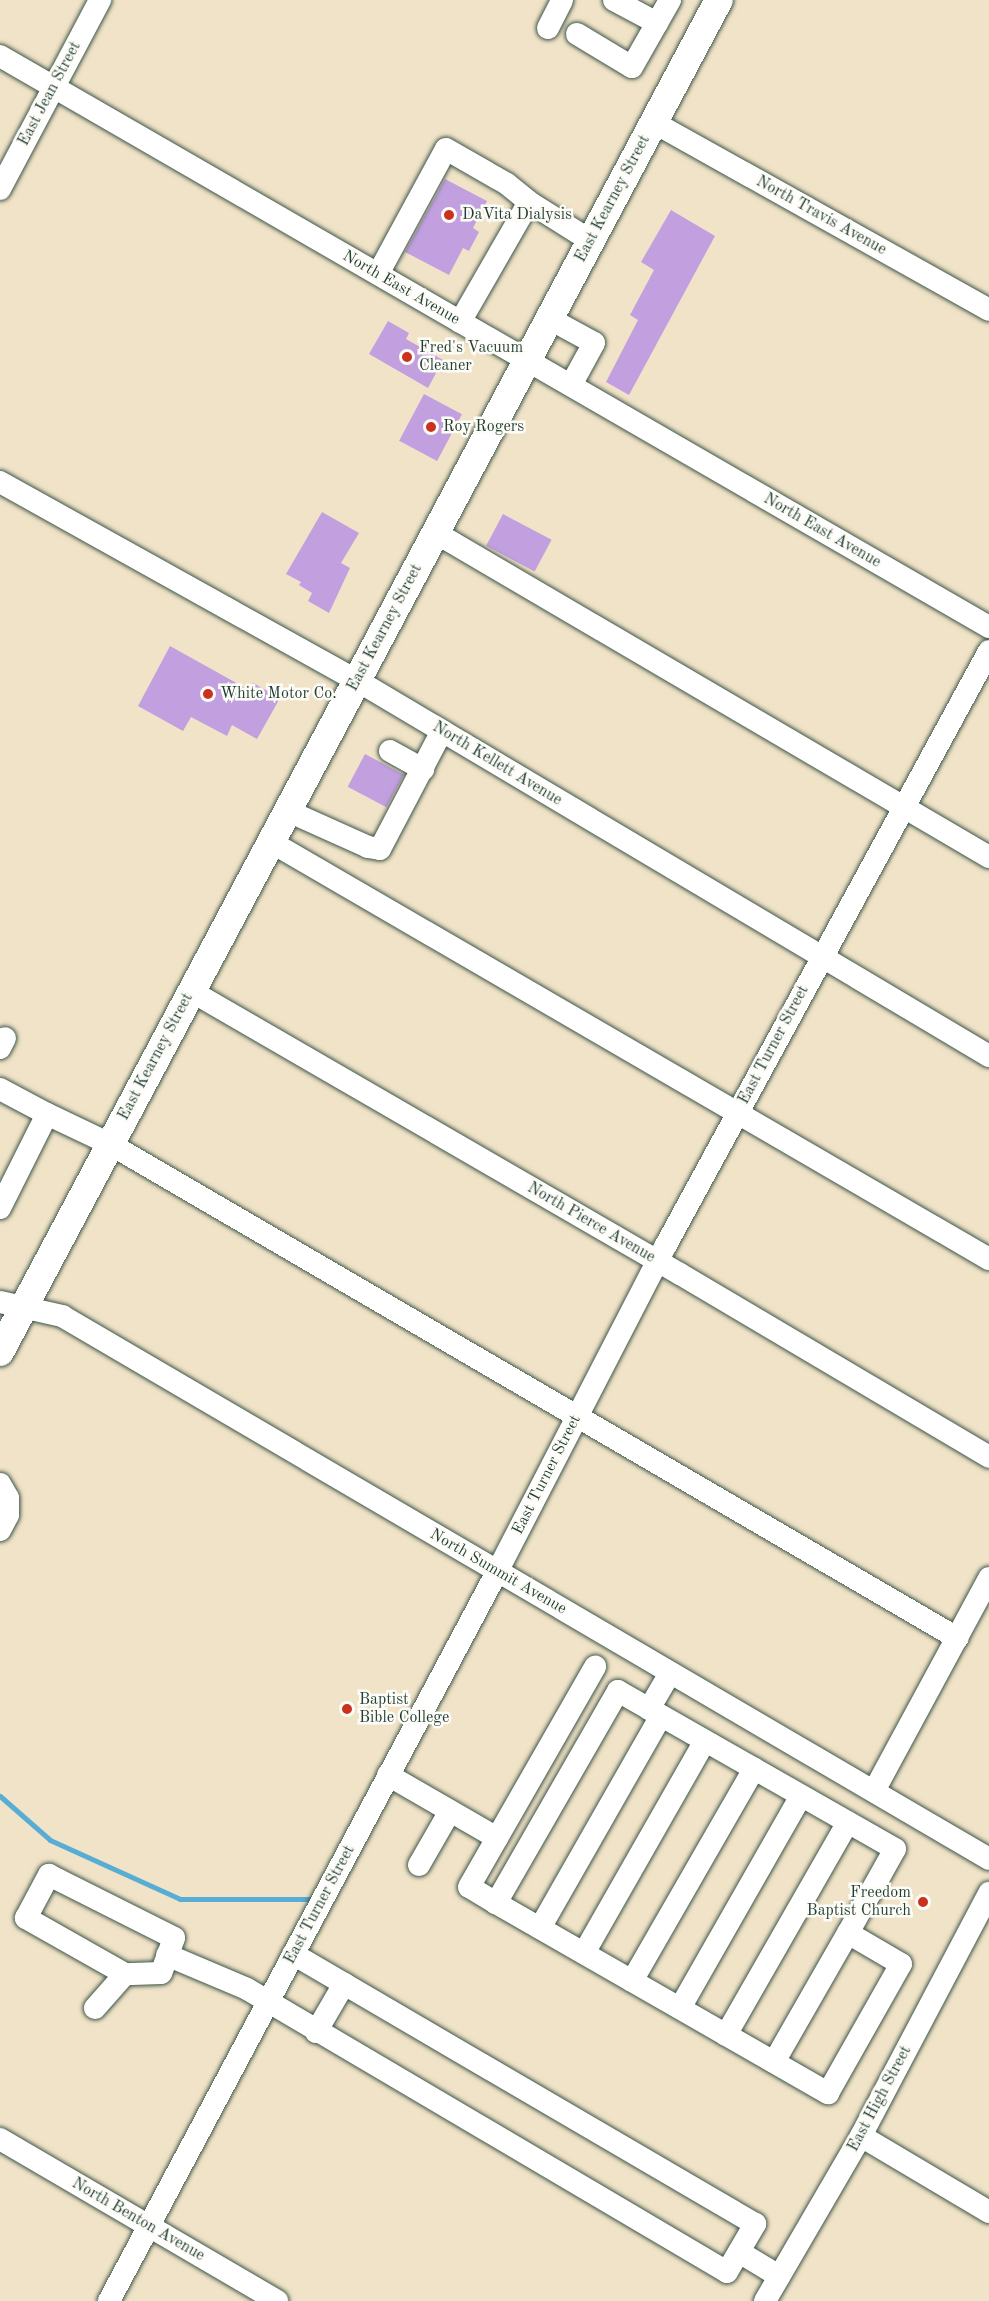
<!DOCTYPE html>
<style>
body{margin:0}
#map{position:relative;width:989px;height:2301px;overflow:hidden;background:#f1e3c7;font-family:"Old Standard TT",serif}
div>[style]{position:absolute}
.stream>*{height:5px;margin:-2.5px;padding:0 2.5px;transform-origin:2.5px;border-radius:2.5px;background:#58add4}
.building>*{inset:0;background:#c2a0e0;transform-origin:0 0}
.roads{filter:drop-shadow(0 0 2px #3e564a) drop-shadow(0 0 2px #3e564a)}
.minor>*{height:22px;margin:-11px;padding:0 11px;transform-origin:11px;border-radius:11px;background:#fff}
.major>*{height:28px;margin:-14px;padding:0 14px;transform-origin:14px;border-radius:14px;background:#fff}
.dots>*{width:16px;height:16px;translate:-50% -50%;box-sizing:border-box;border:3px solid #fdfcf7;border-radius:50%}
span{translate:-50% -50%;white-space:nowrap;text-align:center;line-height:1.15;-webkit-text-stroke:5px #fdfcf7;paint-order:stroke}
.street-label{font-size:16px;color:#1f3d34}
.poi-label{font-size:16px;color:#1f3d34}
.left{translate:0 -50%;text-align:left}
.right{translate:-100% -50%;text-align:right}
</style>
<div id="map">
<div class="stream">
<div style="left:0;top:1796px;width:67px;rotate:41.3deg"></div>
<div style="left:50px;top:1840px;width:143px;rotate:24.4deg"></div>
<div style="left:180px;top:1899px;width:132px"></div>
</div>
<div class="building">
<div style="clip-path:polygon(445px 179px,487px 201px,473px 228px,479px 232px,469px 251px,463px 248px,449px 275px,405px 252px)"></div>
<div style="clip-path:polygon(671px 210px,715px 236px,629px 395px,606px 382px,638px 320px,630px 315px,654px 270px,641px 262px)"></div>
<div style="clip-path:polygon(388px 321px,409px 333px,406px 339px,443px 360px,428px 388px,369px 354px)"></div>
<div style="left:424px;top:394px;width:43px;height:53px;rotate:28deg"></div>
<div style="clip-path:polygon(322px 512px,359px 533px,341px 563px,350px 568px,329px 613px,308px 601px,312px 593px,299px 585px,301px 582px,286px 574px)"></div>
<div style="left:503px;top:514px;width:55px;height:36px;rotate:28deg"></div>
<div style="clip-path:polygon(170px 646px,249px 690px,253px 683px,280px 698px,257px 739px,232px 725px,227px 736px,191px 717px,183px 731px,138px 706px)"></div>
<div style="left:365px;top:754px;width:44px;height:37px;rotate:28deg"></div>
</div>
<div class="roads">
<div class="minor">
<div style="left:614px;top:0;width:49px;rotate:28.1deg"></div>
<div style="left:548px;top:28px;width:31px;rotate:-63deg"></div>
<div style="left:577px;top:34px;width:64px;rotate:31deg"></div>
<div style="left:632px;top:67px;width:77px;rotate:-60.4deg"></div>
<div style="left:0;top:56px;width:1142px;rotate:30deg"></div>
<div style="left:653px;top:122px;width:385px;rotate:29.2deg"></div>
<div style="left:0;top:189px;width:214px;rotate:-62.1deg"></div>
<div style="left:378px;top:274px;width:142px;rotate:-61.5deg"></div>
<div style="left:446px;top:149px;width:70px;rotate:29.8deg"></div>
<div style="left:507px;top:184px;width:28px;rotate:39deg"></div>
<div style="left:550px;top:319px;width:50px;rotate:28.6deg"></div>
<div style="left:594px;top:343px;width:48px;rotate:118.7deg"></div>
<div style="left:460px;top:322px;width:138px;rotate:-60.1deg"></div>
<div style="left:529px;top:202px;width:73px;rotate:32.2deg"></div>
<div style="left:0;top:482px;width:410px;rotate:29.1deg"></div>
<div style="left:358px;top:681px;width:734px;rotate:30.72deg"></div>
<div style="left:436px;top:533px;width:641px;rotate:30.37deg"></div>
<div style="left:390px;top:751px;width:38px;rotate:29deg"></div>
<div style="left:288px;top:811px;width:88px;rotate:24.2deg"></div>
<div style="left:368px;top:847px;width:12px;rotate:9deg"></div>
<div style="left:380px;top:849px;width:133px;rotate:-62.3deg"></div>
<div style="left:271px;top:842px;width:830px;rotate:30.15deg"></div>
<div style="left:191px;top:991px;width:565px;rotate:30.06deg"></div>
<div style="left:680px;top:1274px;width:359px;rotate:30.6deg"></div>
<div style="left:0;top:1048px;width:11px;rotate:-63deg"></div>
<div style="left:0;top:1089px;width:53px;rotate:28deg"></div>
<div style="left:0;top:1208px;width:105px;rotate:-63.4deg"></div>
<div style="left:47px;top:1114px;width:70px;rotate:25.5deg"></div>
<div style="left:110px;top:1144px;width:981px;rotate:30.25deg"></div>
<div style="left:0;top:1302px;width:64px;rotate:12.7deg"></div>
<div style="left:62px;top:1316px;width:1074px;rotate:30.36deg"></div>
<div style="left:0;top:1484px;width:16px;rotate:60deg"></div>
<div style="left:8px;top:1498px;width:17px;rotate:90deg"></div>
<div style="left:8px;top:1515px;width:17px;rotate:118deg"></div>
<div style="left:649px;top:1709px;width:42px;rotate:-59.7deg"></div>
<div style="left:388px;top:1775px;width:126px;rotate:30deg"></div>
<div style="left:874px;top:1791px;width:242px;rotate:-61.6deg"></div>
<div style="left:419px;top:1865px;width:62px;rotate:-60.1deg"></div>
<div style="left:49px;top:1875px;width:140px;rotate:26.7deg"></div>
<div style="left:174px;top:1938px;width:37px;rotate:110deg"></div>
<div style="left:161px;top:1973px;width:36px;rotate:178deg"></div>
<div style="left:125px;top:1974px;width:114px;rotate:-150.5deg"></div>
<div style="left:26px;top:1918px;width:49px;rotate:-61.9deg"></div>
<div style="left:496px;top:1903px;width:383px;rotate:29.8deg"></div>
<div style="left:828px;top:2093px;width:148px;rotate:-60.5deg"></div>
<div style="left:901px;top:1964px;width:61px;rotate:-149.7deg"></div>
<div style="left:848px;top:1933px;width:96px;rotate:-60.8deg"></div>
<div style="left:895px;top:1849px;width:319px;rotate:-150.3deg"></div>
<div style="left:618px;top:1691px;width:245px;rotate:119.9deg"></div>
<div style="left:496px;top:1903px;width:31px;rotate:-149deg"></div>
<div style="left:469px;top:1887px;width:254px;rotate:-60.2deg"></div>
<div style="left:540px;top:1928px;width:244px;rotate:-60.3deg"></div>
<div style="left:584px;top:1953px;width:244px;rotate:-60.3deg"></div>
<div style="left:167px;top:1955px;width:87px;rotate:23deg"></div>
<div style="left:247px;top:1989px;width:557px;rotate:30.52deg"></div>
<div style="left:727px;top:2272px;width:56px;rotate:-59.7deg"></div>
<div style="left:755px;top:2224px;width:535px;rotate:-149.7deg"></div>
<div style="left:632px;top:1981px;width:245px;rotate:-60.1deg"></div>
<div style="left:95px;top:2008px;width:45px;rotate:-48.6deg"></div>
<div style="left:680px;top:2008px;width:244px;rotate:-60.3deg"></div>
<div style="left:316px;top:2032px;width:56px;rotate:-59.7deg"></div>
<div style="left:726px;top:2035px;width:245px;rotate:-60.2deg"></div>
<div style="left:774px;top:2062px;width:149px;rotate:-60.2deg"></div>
<div style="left:861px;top:2136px;width:149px;rotate:30.7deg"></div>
<div style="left:0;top:2139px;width:321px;rotate:30.3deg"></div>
<div style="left:739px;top:2252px;width:47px;rotate:31deg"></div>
<div style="left:109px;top:2301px;width:826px;rotate:-61.98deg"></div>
<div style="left:497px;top:1572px;width:368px;rotate:-62.7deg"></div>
<div style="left:666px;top:1245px;width:676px;rotate:-61.46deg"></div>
<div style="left:765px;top:2301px;width:191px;rotate:-59.8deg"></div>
<div style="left:861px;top:2136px;width:275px;rotate:-62.2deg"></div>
</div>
<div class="major">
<div style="left:0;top:1352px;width:1531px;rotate:-62deg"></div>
</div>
</div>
<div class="dots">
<div style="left:449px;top:215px;background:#c8321e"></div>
<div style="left:407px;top:357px;background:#c8321e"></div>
<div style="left:431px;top:427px;background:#c8321e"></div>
<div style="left:208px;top:694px;background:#c8321e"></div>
<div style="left:347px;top:1709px;background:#c8321e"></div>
<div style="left:923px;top:1902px;background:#c8321e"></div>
</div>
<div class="street-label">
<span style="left:50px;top:94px;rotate:-62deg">East Jean Street</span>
<span style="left:613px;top:199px;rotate:-62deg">East Kearney Street</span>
<span style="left:821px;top:216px;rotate:29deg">North Travis Avenue</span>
<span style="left:401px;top:288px;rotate:30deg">North East Avenue</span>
<span style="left:822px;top:531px;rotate:30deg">North East Avenue</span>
<span style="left:385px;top:628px;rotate:-62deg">East Kearney Street</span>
<span style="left:497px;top:764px;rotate:31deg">North Kellett Avenue</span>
<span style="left:774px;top:1045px;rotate:-62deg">East Turner Street</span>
<span style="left:156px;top:1057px;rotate:-62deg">East Kearney Street</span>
<span style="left:591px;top:1223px;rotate:30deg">North Pierce Avenue</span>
<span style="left:547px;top:1475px;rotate:-63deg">East Turner Street</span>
<span style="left:498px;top:1572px;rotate:30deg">North Summit Avenue</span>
<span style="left:320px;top:1905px;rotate:-62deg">East Turner Street</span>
<span style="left:880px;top:2099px;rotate:-62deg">East High Street</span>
<span style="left:138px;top:2220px;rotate:30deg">North Benton Avenue</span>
</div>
<div class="poi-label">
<span class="left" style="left:462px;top:215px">DaVita Dialysis</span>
<span class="left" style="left:419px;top:357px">Fred's Vacuum<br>Cleaner</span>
<span class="left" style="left:443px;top:427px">Roy Rogers</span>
<span class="left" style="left:220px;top:694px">White Motor Co.</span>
<span class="left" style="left:359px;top:1709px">Baptist<br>Bible College</span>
<span class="right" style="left:911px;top:1902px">Freedom<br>Baptist Church</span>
</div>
</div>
